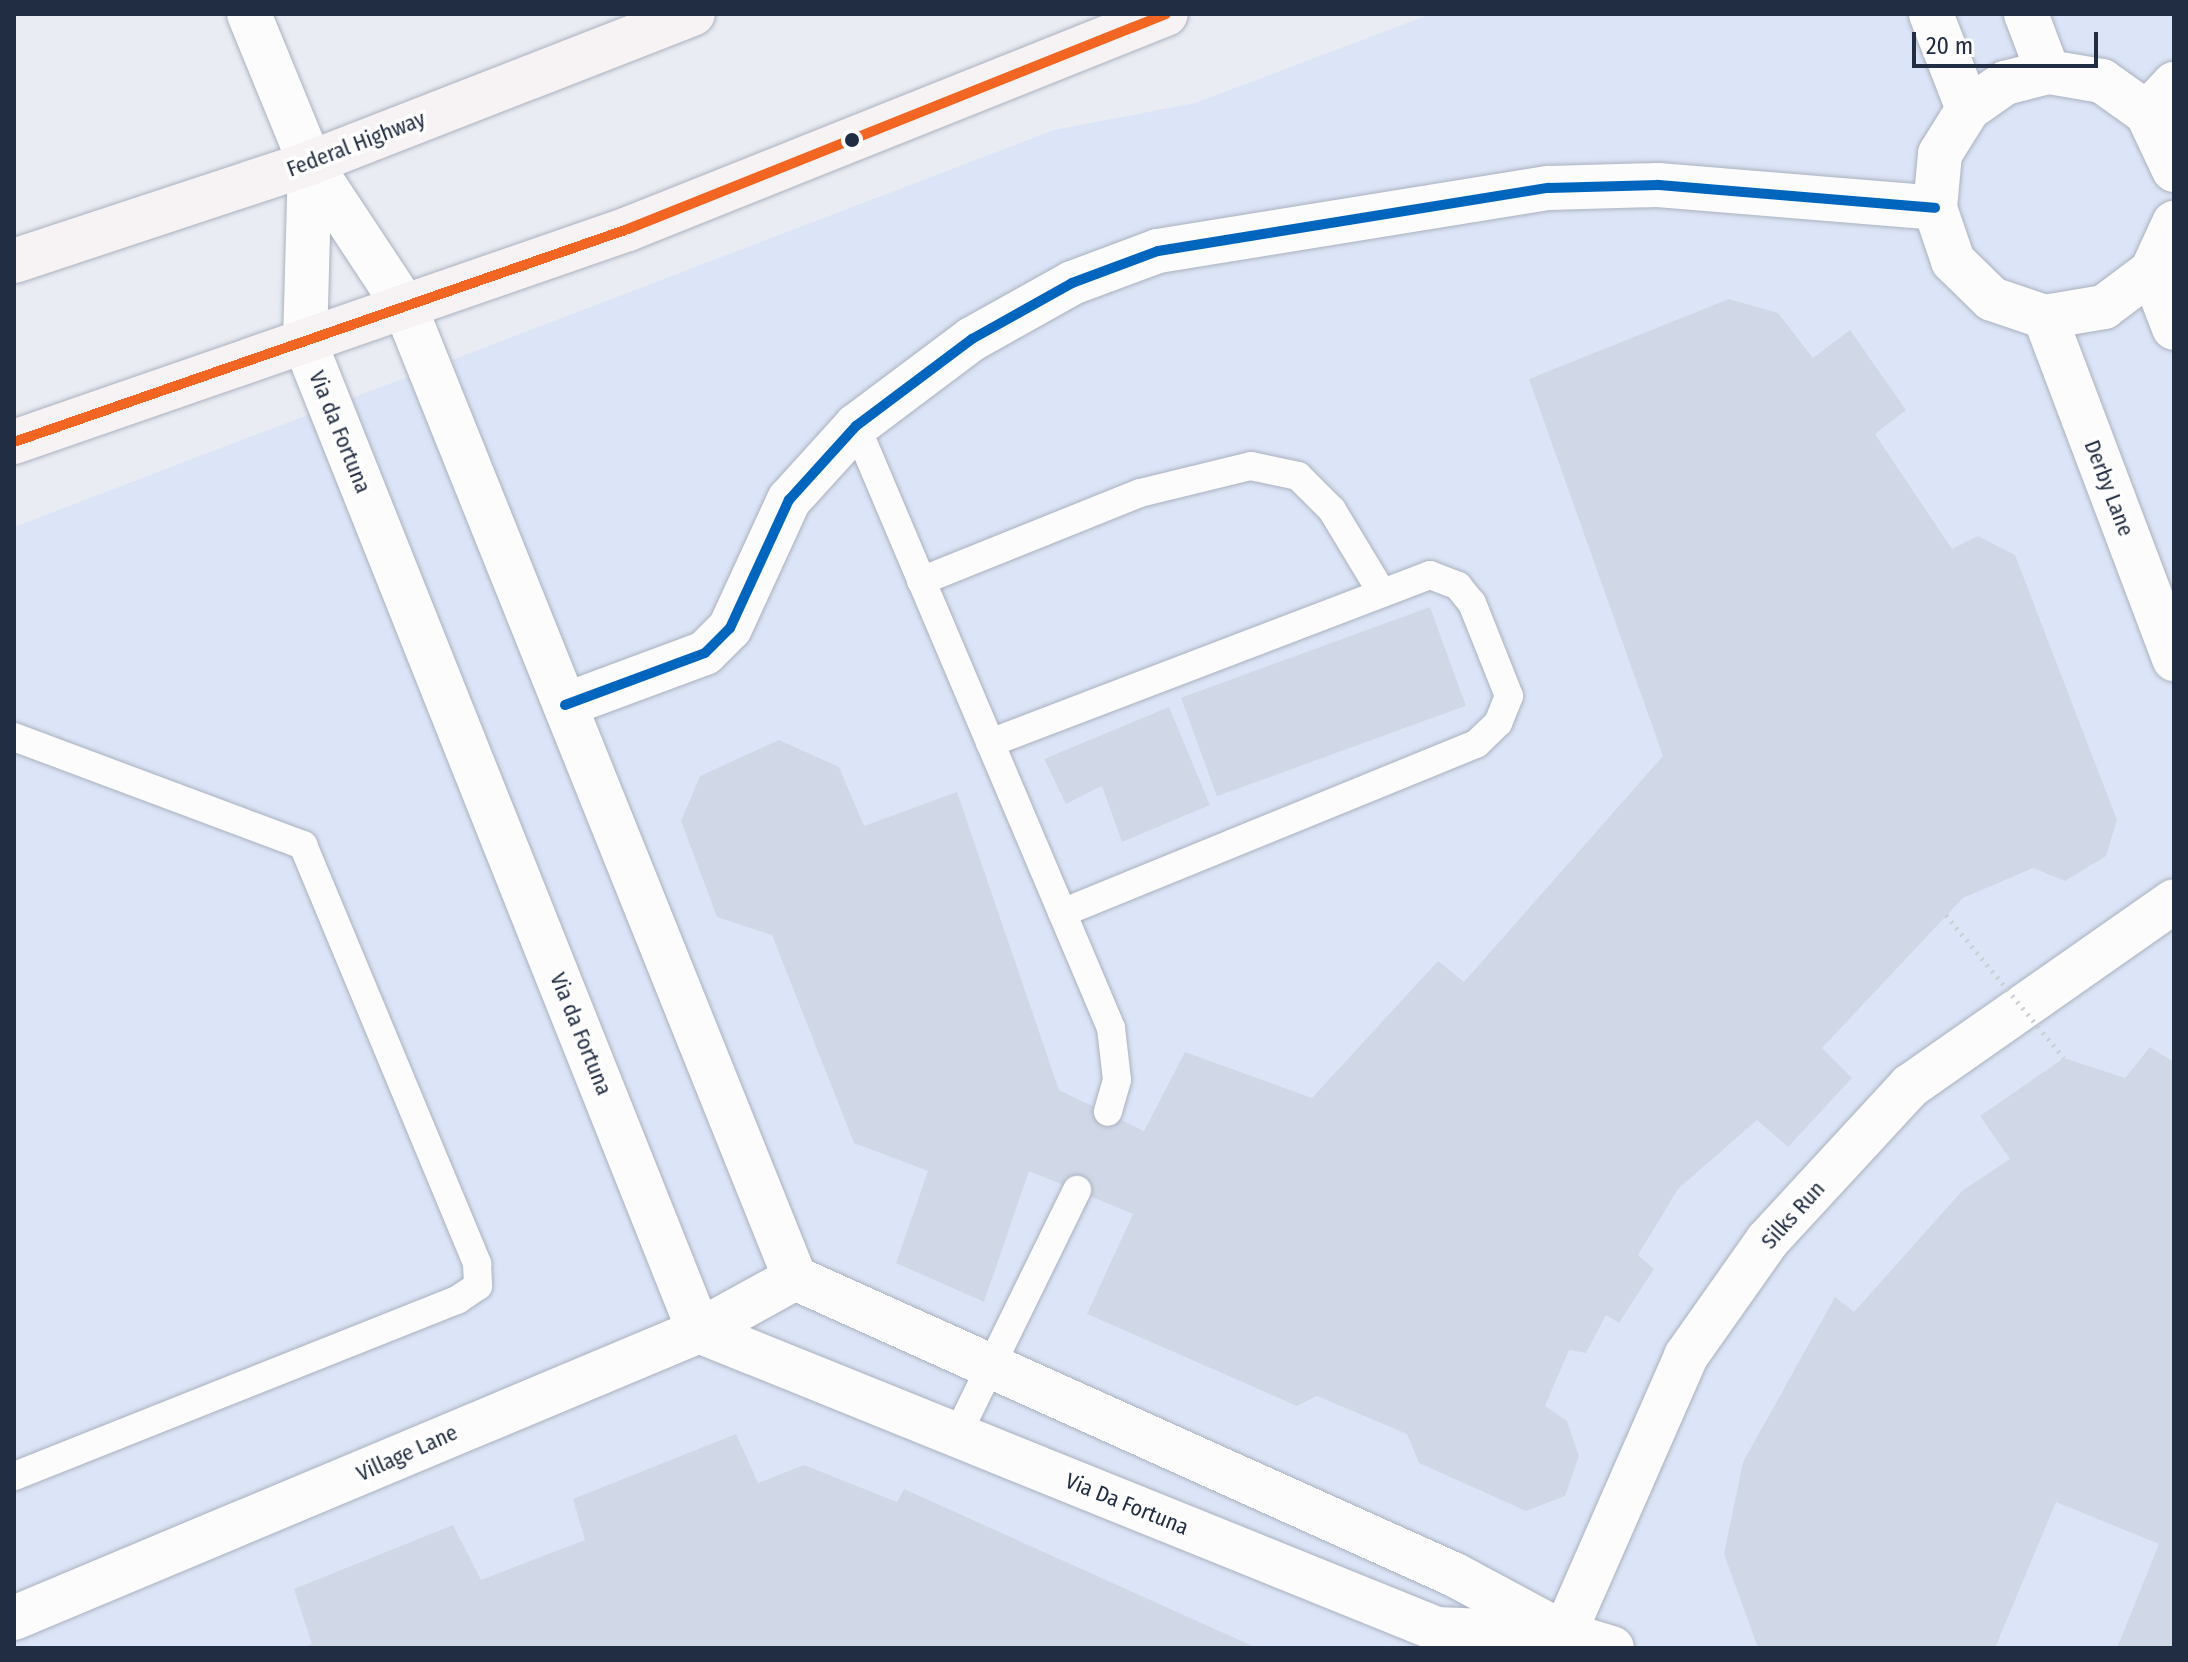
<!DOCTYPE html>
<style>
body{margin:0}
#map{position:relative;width:2188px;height:1662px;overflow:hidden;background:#e9ecf3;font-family:"Fira Sans Condensed",sans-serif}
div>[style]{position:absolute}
.built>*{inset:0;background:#dce5f7}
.building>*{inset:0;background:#d0d8e7;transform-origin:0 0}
.roads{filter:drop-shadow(0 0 2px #aab1bf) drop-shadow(0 0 2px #aab1bf)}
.lane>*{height:28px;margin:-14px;padding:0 14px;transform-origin:14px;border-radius:14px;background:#fcfcfd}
.street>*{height:44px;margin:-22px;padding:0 22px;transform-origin:22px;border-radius:22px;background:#fcfcfd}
.primary>*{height:44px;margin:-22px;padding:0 22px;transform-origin:22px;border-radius:22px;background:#f7f3f4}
.path-bridge>*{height:5px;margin-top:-2.5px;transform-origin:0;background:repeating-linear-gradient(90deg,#cacdd2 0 2px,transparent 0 8px)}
.bus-1>*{height:10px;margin:-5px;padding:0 5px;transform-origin:5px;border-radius:5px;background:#f26522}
.bus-2>*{height:10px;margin:-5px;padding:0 5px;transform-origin:5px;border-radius:5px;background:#0065bd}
.dots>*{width:22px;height:22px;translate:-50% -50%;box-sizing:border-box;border:4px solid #fff;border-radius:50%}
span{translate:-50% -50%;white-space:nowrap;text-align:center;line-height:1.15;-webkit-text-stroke:7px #fff;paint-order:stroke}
.street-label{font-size:22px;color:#212d43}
.frame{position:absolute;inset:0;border:16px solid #212d43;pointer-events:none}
.scale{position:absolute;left:1912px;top:32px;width:186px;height:36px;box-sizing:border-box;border:4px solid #212d43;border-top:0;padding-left:10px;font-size:24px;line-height:28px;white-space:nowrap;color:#212d43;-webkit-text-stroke:6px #fff;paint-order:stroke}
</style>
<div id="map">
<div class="built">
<div style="clip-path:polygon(1431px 14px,2174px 14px,2174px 1648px,14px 1648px,14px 527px,1054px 130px,1195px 103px)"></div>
</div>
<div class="building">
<div style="clip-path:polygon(1729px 299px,1778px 313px,1813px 358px,1850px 330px,1906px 410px,1875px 434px,1952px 549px,1978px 536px,2015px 555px,2117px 820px,2106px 856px,2065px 881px,2033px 868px,1963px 898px,1822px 1048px,1852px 1078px,1788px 1147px,1757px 1120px,1678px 1189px,1638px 1255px,1654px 1269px,1619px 1323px,1606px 1315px,1586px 1353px,1569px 1350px,1545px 1406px,1567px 1421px,1579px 1456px,1565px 1496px,1526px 1511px,1419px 1463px,1407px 1434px,1317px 1396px,1297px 1406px,1087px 1314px,1133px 1214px,1029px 1171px,984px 1302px,896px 1263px,928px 1171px,854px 1143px,772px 935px,717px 917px,681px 821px,700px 776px,779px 740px,839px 767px,864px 826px,957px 792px,1059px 1090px,1144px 1131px,1185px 1052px,1312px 1098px,1438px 961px,1464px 982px,1663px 756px,1529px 379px)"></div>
<div style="left:1430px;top:607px;width:105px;height:265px;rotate:70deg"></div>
<div style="clip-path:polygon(1169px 707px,1210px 805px,1122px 842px,1102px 786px,1066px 804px,1044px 759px)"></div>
<div style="clip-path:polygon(2150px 1047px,2174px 1062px,2174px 1648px,2117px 1648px,2159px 1544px,2056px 1502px,1995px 1648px,1758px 1648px,1724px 1554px,1743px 1462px,1835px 1297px,1854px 1312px,1962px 1191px,2010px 1159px,1980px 1116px,2064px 1058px,2125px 1078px)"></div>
<div style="clip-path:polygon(736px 1434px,758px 1483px,804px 1465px,897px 1502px,904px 1489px,1257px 1648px,302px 1648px,312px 1644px,294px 1589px,453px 1525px,481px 1580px,585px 1540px,573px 1499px)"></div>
</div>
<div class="roads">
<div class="lane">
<div style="left:856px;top:426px;width:654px;rotate:67.04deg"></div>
<div style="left:1111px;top:1028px;width:52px;rotate:83.4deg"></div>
<div style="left:1117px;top:1080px;width:33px;rotate:106deg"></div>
<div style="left:921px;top:581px;width:236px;rotate:-21.9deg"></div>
<div style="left:1140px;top:493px;width:114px;rotate:-13.7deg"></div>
<div style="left:1251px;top:466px;width:48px;rotate:12deg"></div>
<div style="left:1298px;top:476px;width:48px;rotate:45deg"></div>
<div style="left:1332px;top:510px;width:97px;rotate:58.9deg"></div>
<div style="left:14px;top:737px;width:309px;rotate:20.5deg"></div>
<div style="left:303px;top:845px;width:454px;rotate:67.4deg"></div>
<div style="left:477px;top:1264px;width:22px;rotate:87deg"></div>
<div style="left:478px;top:1286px;width:25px;rotate:146deg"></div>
<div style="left:457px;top:1300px;width:477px;rotate:158.3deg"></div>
<div style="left:990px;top:743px;width:471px;rotate:-20.9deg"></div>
<div style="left:1430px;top:575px;width:30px;rotate:21deg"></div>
<div style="left:1458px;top:586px;width:22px;rotate:51deg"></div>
<div style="left:1472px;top:603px;width:100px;rotate:68.3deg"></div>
<div style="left:1509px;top:696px;width:29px;rotate:112deg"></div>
<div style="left:1498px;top:723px;width:30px;rotate:136deg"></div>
<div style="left:1476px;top:744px;width:447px;rotate:157.8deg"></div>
<div style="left:957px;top:1435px;width:273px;rotate:-63.9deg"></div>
</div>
<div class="street">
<div style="left:249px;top:14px;width:161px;rotate:67.7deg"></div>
<div style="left:310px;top:163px;width:173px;rotate:56.6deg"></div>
<div style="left:405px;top:307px;width:1046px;rotate:68.12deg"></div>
<div style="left:1931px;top:14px;width:102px;rotate:68.7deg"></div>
<div style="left:2026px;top:14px;width:62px;rotate:69.2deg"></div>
<div style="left:2147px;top:113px;width:40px;rotate:-47deg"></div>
<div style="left:310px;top:163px;width:180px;rotate:91.6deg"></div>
<div style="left:305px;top:343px;width:1064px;rotate:68.26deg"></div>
<div style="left:2174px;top:170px;width:63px;rotate:-115.3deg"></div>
<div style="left:2147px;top:113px;width:55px;rotate:-144.6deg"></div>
<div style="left:2102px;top:81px;width:55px;rotate:-170.5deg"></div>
<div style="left:2048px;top:72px;width:44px;rotate:165.7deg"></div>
<div style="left:2005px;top:83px;width:45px;rotate:144.9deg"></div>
<div style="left:1968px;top:109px;width:53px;rotate:121.9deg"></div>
<div style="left:1940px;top:154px;width:54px;rotate:95.3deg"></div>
<div style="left:1935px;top:208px;width:56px;rotate:71.2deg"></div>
<div style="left:1953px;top:261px;width:54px;rotate:44.3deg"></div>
<div style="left:1992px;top:299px;width:56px;rotate:18.8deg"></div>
<div style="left:2045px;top:317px;width:60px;rotate:-9.6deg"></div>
<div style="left:2104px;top:307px;width:60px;rotate:-36.9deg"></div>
<div style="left:2152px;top:271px;width:53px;rotate:-65.4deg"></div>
<div style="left:2152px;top:271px;width:61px;rotate:68.9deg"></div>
<div style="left:2045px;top:317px;width:366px;rotate:69.3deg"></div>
<div style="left:565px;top:705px;width:149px;rotate:-20.4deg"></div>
<div style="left:705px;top:653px;width:35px;rotate:-45deg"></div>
<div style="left:730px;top:628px;width:141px;rotate:-65.3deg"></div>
<div style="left:789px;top:500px;width:100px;rotate:-47.8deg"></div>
<div style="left:856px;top:426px;width:145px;rotate:-36.9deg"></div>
<div style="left:972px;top:339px;width:115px;rotate:-29.2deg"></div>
<div style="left:1072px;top:283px;width:92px;rotate:-20.4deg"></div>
<div style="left:1158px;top:251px;width:396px;rotate:-9.2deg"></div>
<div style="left:1549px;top:188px;width:109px;rotate:-1.6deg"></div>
<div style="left:1658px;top:185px;width:278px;rotate:4.7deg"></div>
<div style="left:795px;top:1278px;width:724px;rotate:24.23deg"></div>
<div style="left:1455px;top:1575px;width:125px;rotate:28.2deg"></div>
<div style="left:1565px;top:1634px;width:49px;rotate:16.6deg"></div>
<div style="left:699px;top:1331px;width:796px;rotate:21.99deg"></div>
<div style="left:1437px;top:1629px;width:128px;rotate:2.2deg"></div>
<div style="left:14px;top:1618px;width:743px;rotate:-22.73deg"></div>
<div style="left:699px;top:1331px;width:110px;rotate:-28.9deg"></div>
<div style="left:1558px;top:1648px;width:319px;rotate:-66.3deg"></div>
<div style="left:1686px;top:1356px;width:141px;rotate:-54.8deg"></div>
<div style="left:1767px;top:1241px;width:211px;rotate:-47.3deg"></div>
<div style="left:1910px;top:1086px;width:322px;rotate:-35deg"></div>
</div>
<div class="primary">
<div style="left:14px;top:261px;width:312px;rotate:-18.3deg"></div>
<div style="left:310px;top:163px;width:411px;rotate:-21.3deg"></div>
<div style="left:14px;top:442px;width:650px;rotate:-19.13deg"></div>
<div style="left:628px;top:229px;width:579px;rotate:-21.78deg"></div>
</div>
</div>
<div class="path-bridge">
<div style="left:1946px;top:915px;width:185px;rotate:50.5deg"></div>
</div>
<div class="bus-1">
<div style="left:14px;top:442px;width:650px;rotate:-19.13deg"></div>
<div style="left:628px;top:229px;width:579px;rotate:-21.78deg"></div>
</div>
<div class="bus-2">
<div style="left:565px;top:705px;width:149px;rotate:-20.4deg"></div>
<div style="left:705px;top:653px;width:35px;rotate:-45deg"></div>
<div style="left:730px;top:628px;width:141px;rotate:-65.3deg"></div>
<div style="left:789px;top:500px;width:100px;rotate:-47.8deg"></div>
<div style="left:856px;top:426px;width:145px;rotate:-36.9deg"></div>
<div style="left:972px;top:339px;width:115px;rotate:-29.2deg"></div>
<div style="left:1072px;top:283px;width:92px;rotate:-20.4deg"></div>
<div style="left:1158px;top:251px;width:396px;rotate:-9.2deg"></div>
<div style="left:1549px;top:188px;width:109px;rotate:-1.6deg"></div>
<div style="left:1658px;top:185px;width:278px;rotate:4.7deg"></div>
</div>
<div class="dots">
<div style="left:852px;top:140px;background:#212d43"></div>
</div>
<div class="street-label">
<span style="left:356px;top:144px;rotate:-21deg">Federal Highway</span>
<span style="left:340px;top:432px;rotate:68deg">Via da Fortuna</span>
<span style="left:2109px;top:488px;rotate:69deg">Derby Lane</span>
<span style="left:581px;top:1034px;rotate:68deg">Via da Fortuna</span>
<span style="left:1793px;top:1215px;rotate:-48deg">Silks Run</span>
<span style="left:407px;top:1453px;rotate:-24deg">Village Lane</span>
<span style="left:1127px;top:1504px;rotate:22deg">Via Da Fortuna</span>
</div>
<div class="frame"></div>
<div class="scale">20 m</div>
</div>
